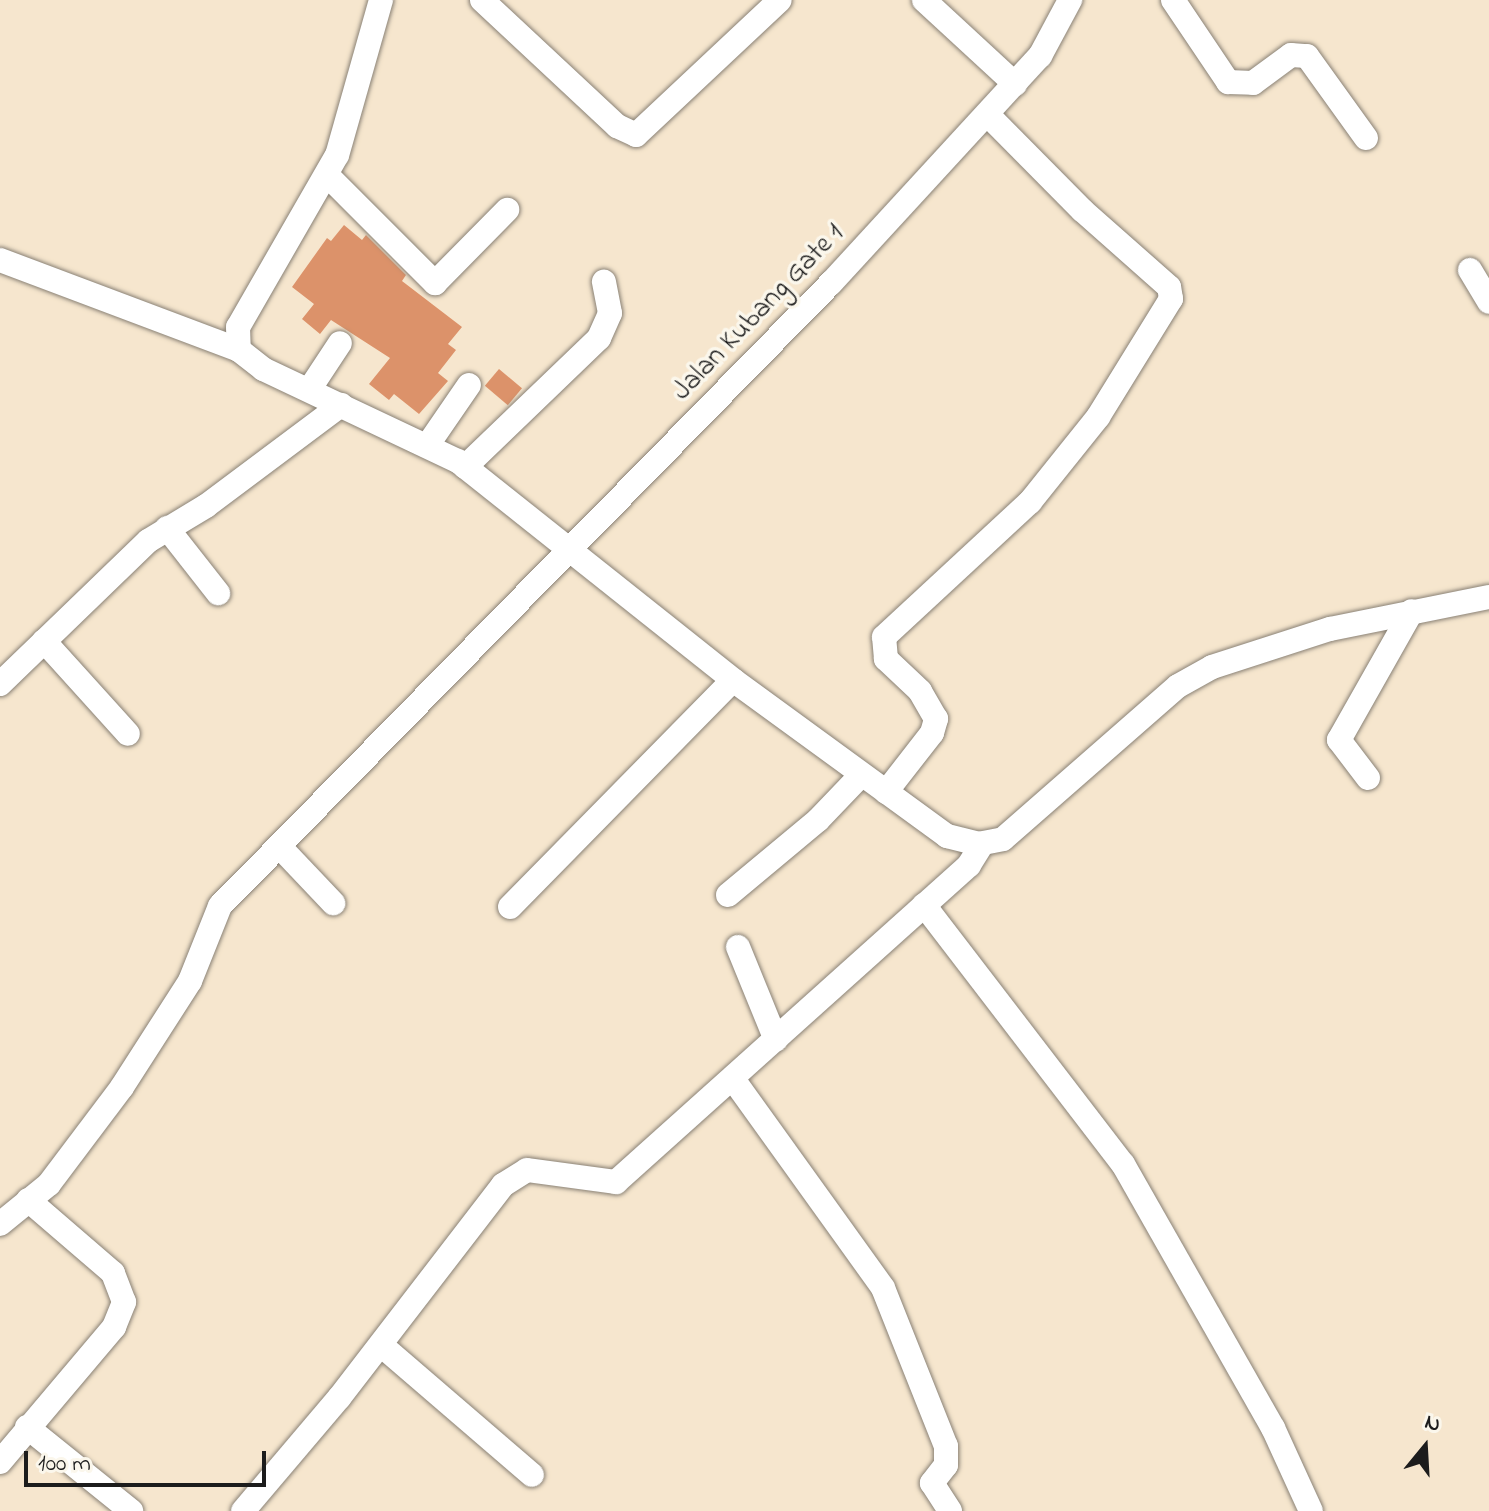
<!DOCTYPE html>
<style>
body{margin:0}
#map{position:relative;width:1489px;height:1511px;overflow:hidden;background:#f6e6ce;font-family:"Indie Flower",sans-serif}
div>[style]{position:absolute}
.building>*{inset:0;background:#dc926a;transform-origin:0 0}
.roads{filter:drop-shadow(0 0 2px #898175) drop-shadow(0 0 2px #898175)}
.minor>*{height:24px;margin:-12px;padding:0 12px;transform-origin:12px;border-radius:12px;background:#fff}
span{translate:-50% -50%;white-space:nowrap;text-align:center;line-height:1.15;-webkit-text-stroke:7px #fbf7ec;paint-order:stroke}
.street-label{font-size:28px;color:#1c1c1c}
.north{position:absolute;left:1385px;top:1407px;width:80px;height:80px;-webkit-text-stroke:6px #fbf7ec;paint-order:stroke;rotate:18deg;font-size:22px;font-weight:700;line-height:32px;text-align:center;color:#1c1c1c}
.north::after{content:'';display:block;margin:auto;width:28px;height:36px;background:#1c1c1c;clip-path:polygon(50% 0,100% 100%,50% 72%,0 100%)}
.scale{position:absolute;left:24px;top:1451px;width:242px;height:36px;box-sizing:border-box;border:4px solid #1c1c1c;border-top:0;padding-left:10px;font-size:24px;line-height:28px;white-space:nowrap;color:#1c1c1c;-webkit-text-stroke:6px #fbf7ec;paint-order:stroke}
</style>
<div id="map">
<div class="building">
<div style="clip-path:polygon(344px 225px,362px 240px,366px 235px,406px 275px,402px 281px,462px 327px,448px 344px,456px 350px,438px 373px,448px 381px,419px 414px,394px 394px,389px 400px,369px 384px,390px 358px,331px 320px,320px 334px,302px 319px,314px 304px,292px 287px,327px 238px,331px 241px)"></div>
<div style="left:499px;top:369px;width:30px;height:22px;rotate:40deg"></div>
</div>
<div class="roads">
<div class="minor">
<div style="left:381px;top:0;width:161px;rotate:105.8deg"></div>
<div style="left:337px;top:155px;width:198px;rotate:119.9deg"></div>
<div style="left:238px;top:327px;width:23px;rotate:88deg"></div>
<div style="left:239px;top:350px;width:31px;rotate:38deg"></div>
<div style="left:263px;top:369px;width:216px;rotate:25.3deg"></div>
<div style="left:458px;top:461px;width:352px;rotate:38.5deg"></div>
<div style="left:733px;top:680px;width:265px;rotate:36.1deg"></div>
<div style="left:947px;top:836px;width:32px;rotate:14deg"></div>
<div style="left:978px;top:844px;width:25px;rotate:-11deg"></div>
<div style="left:1003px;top:839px;width:232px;rotate:-41.2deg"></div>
<div style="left:1178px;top:686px;width:39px;rotate:-29deg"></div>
<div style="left:1212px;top:667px;width:124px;rotate:-17.9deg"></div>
<div style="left:1330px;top:629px;width:162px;rotate:-11.4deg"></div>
<div style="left:482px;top:0;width:185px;rotate:43deg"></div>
<div style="left:617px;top:126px;width:21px;rotate:25deg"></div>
<div style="left:636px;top:135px;width:197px;rotate:-43.2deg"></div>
<div style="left:924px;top:0;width:124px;rotate:42.7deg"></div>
<div style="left:1173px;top:0;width:99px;rotate:56.1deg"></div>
<div style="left:1228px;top:82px;width:25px;rotate:2deg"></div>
<div style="left:1253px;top:83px;width:47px;rotate:-36.4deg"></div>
<div style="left:1291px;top:55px;width:16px;rotate:4deg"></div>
<div style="left:1307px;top:56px;width:101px;rotate:54.3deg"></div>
<div style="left:327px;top:175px;width:153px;rotate:45deg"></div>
<div style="left:435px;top:283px;width:103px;rotate:-45.4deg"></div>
<div style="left:0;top:260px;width:255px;rotate:20.6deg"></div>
<div style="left:1470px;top:270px;width:37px;rotate:59deg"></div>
<div style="left:309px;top:390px;width:56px;rotate:-56.6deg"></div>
<div style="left:427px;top:446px;width:74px;rotate:-55.5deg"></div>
<div style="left:465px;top:467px;width:186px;rotate:-43.9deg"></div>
<div style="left:599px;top:338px;width:27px;rotate:-66deg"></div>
<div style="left:610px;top:313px;width:32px;rotate:-101deg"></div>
<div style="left:167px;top:528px;width:83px;rotate:51.9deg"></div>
<div style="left:44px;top:641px;width:125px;rotate:47.9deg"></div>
<div style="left:0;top:684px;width:206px;rotate:-44deg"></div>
<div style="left:148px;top:541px;width:68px;rotate:-31.1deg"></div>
<div style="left:206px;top:506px;width:169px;rotate:-36.8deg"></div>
<div style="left:1368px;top:778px;width:48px;rotate:-127.3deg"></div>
<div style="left:1339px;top:740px;width:148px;rotate:-60.5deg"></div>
<div style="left:886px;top:792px;width:75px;rotate:-52.1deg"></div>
<div style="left:932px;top:733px;width:15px;rotate:-74deg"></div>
<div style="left:936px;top:719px;width:32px;rotate:-120deg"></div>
<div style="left:920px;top:691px;width:47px;rotate:-136.7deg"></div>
<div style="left:886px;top:659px;width:22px;rotate:-95deg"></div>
<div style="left:884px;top:637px;width:199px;rotate:-42.8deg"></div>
<div style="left:1030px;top:502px;width:109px;rotate:-51.3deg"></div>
<div style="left:1098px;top:417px;width:139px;rotate:-58.3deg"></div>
<div style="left:1171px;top:299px;width:12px;rotate:-99deg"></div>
<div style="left:1169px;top:287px;width:116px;rotate:-138.5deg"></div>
<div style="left:1082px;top:210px;width:134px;rotate:-134.7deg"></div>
<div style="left:279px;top:846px;width:79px;rotate:46.5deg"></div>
<div style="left:728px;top:895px;width:117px;rotate:-39.8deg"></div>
<div style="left:818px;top:820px;width:62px;rotate:-46.3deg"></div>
<div style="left:924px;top:905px;width:327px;rotate:52.5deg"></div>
<div style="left:1123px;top:1164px;width:304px;rotate:60.4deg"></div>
<div style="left:1273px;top:1428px;width:91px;rotate:65.4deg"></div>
<div style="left:510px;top:907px;width:318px;rotate:-45.5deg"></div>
<div style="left:738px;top:947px;width:100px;rotate:67.8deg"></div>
<div style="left:733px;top:1079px;width:257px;rotate:54.3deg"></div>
<div style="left:883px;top:1288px;width:170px;rotate:68.3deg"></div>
<div style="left:946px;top:1446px;width:19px;rotate:90deg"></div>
<div style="left:946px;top:1465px;width:23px;rotate:128deg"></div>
<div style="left:932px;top:1483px;width:33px;rotate:57deg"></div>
<div style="left:0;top:1224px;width:63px;rotate:-39.2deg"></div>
<div style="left:49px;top:1184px;width:121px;rotate:-53deg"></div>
<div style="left:122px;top:1087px;width:126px;rotate:-57.3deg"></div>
<div style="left:190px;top:981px;width:81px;rotate:-68.2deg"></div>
<div style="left:220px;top:906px;width:873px;rotate:-45.56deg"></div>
<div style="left:831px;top:283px;width:309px;rotate:-47.4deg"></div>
<div style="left:1040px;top:56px;width:64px;rotate:-61.8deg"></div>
<div style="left:381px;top:1345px;width:199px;rotate:40.7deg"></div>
<div style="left:27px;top:1427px;width:134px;rotate:38.9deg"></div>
<div style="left:0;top:1462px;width:177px;rotate:-49.8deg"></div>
<div style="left:114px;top:1327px;width:27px;rotate:-68deg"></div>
<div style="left:124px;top:1302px;width:31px;rotate:-111deg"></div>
<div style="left:113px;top:1273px;width:112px;rotate:-139.3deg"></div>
<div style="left:243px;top:1511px;width:148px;rotate:-49.7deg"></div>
<div style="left:339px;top:1398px;width:269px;rotate:-52.4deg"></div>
<div style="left:503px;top:1185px;width:28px;rotate:-32deg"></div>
<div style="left:527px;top:1170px;width:90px;rotate:7.7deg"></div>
<div style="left:616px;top:1182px;width:474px;rotate:-41.9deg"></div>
<div style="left:969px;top:865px;width:25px;rotate:-58deg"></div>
</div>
</div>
<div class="street-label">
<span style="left:759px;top:313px;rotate:-46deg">Jalan Kubang Gate 1</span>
</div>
<div class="north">N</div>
<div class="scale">100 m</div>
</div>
